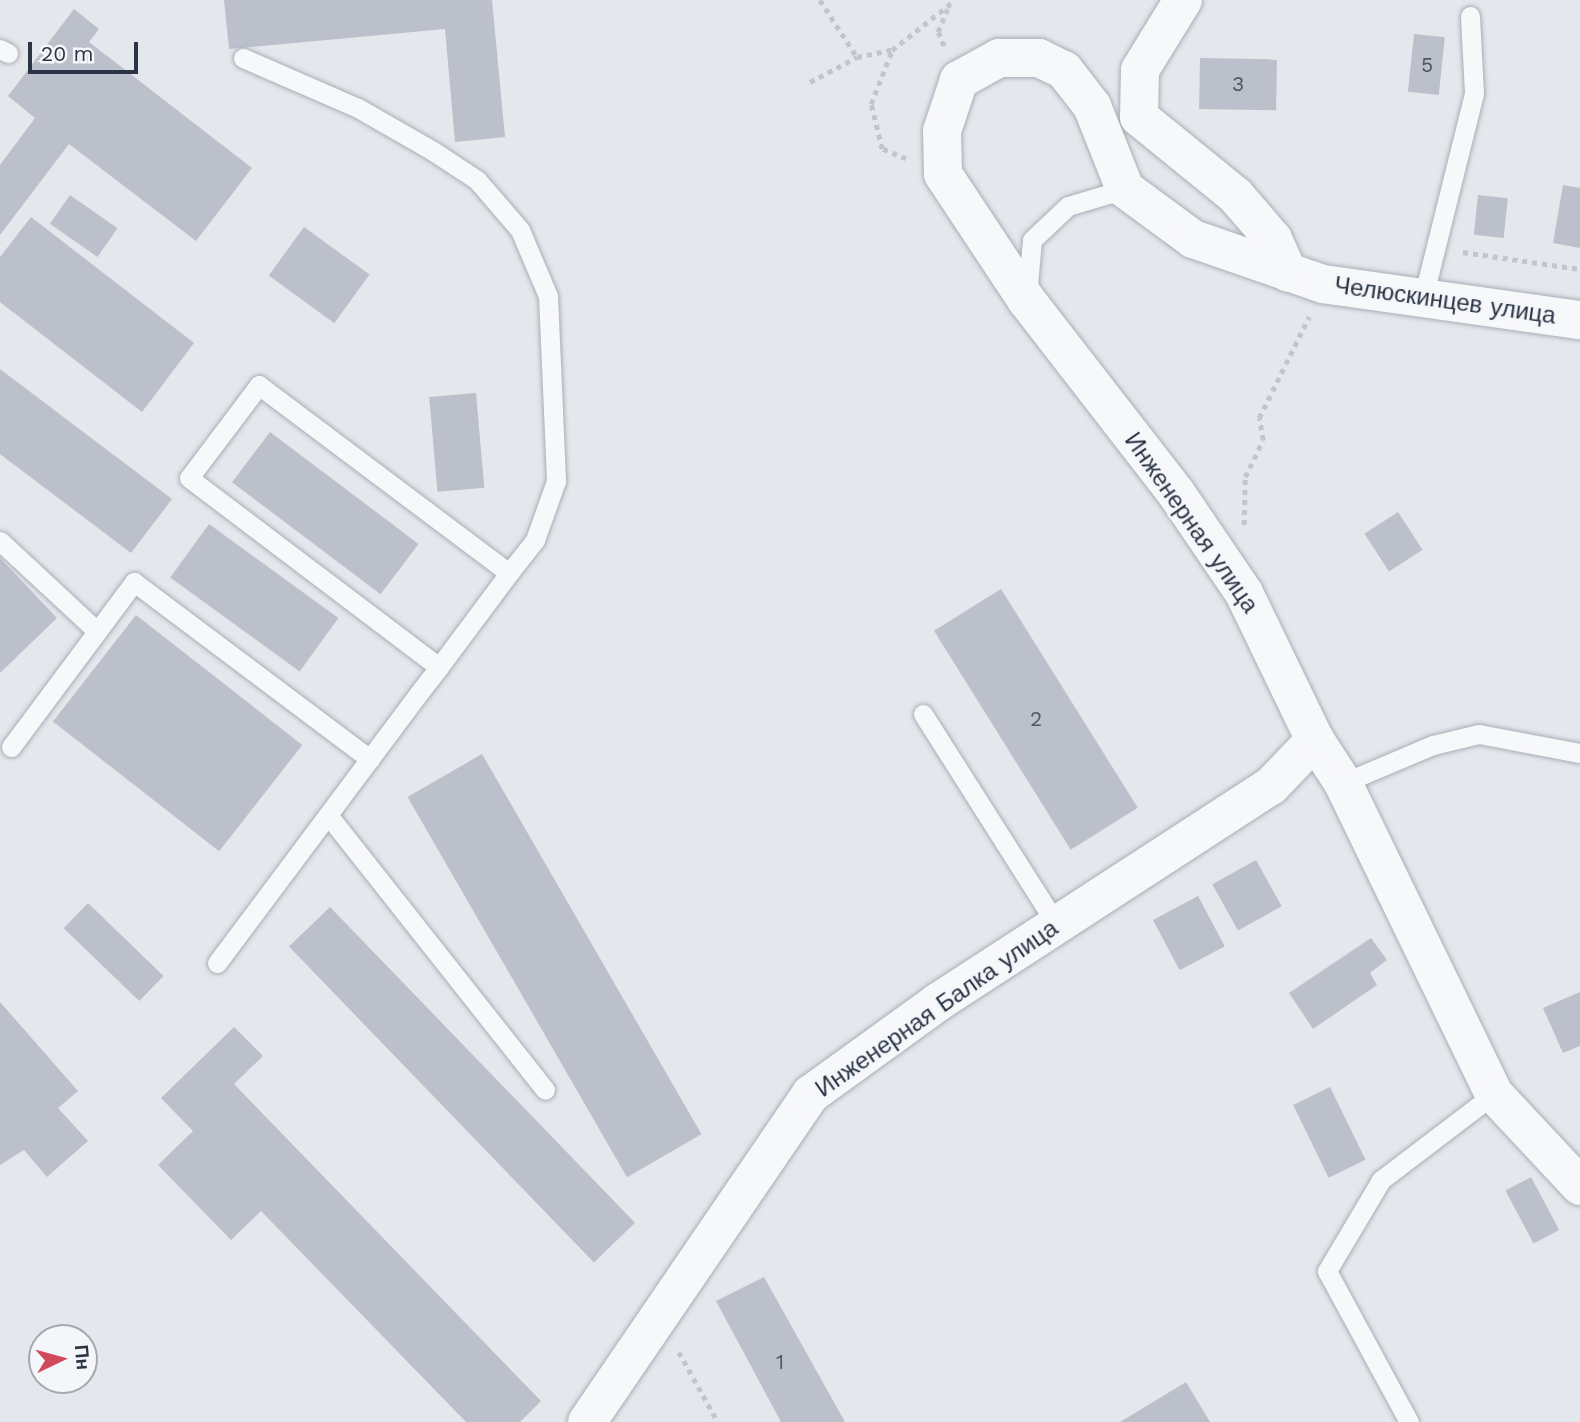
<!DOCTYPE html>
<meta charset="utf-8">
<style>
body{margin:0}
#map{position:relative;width:1580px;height:1422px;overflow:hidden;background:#e4e7ec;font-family:"Work Sans",sans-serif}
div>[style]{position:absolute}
.building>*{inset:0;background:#bbc0ca;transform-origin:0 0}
.path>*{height:4.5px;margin-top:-2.25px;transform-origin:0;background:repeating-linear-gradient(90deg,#c2c5cb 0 5px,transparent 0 10px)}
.roads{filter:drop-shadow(0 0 2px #a9aeb7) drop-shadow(0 0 2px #a9aeb7)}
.service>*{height:19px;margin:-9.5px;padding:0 9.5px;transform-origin:9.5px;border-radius:9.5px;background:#f7f8fa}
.minor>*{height:38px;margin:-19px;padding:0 19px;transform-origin:19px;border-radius:19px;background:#f7f8fa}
.tertiary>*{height:38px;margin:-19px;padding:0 19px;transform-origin:19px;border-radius:19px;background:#f7f8fa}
span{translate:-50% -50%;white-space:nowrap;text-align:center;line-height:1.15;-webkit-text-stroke:5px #f4f6f9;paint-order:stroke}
.number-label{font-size:21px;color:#4f5766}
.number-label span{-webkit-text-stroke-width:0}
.street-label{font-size:24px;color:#2b3445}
.north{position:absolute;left:28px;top:1324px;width:70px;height:70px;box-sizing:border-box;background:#f4f6f9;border:2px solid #a4a8b1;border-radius:50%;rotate:85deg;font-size:19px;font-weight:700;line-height:28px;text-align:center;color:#2b3445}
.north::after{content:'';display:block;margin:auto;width:24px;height:32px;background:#d1495b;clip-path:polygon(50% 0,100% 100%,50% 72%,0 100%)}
.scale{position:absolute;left:28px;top:42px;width:110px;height:32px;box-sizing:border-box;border:4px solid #2b3445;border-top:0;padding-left:9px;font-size:21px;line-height:24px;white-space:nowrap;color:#2b3445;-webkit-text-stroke:5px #f4f6f9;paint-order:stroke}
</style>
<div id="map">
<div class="building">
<div style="clip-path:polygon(224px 0,492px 0,505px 137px,455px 142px,445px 29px,229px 49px)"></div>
<div style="clip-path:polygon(74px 9px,99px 29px,89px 42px,252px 168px,196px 241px,69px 144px,0 235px,0 165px,35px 118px,8px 96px)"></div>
<div style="left:1414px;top:34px;width:31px;height:58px;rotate:6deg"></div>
<div style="left:1200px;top:58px;width:77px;height:51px;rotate:1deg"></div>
<div style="clip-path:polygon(1563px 185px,1580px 188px,1580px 248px,1553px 243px)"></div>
<div style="left:70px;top:195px;width:58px;height:35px;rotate:35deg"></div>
<div style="left:1478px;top:195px;width:30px;height:40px;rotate:6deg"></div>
<div style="clip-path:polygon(31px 217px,194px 343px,142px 412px,0 302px,0 257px)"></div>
<div style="left:304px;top:227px;width:81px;height:60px;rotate:36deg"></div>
<div style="clip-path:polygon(0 369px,172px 499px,131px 553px,0 454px)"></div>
<div style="left:476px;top:393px;width:95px;height:47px;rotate:85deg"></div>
<div style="left:270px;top:432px;width:186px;height:63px;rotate:37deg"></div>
<div style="left:1398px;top:512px;width:45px;height:40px;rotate:57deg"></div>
<div style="left:209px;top:524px;width:160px;height:66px;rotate:36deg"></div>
<div style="clip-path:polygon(0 558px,57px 618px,0 673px)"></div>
<div style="left:1001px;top:589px;width:258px;height:79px;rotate:58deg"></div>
<div style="left:136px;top:615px;width:211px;height:135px;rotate:38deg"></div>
<div style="left:482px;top:754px;width:439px;height:86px;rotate:60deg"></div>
<div style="left:1256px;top:860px;width:53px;height:50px;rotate:61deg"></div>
<div style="left:1198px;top:896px;width:57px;height:51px;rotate:62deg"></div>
<div style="left:88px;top:903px;width:105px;height:35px;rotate:44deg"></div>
<div style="left:330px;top:907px;width:439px;height:57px;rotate:46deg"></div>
<div style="clip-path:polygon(1371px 938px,1387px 960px,1370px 973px,1377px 985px,1313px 1029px,1289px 993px)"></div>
<div style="clip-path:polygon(1580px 992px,1580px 1046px,1563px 1053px,1543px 1008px)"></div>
<div style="clip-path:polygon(0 1002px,78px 1091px,58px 1108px,88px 1141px,47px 1177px,24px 1150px,0 1165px)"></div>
<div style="clip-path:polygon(234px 1027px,263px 1056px,234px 1084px,541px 1401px,520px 1422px,466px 1422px,261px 1211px,231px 1240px,158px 1165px,193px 1131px,161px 1098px)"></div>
<div style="left:1330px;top:1087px;width:81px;height:41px;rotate:64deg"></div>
<div style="left:1531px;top:1177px;width:60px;height:29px;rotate:62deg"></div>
<div style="clip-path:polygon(764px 1277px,845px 1422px,781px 1422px,716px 1301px)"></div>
<div style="clip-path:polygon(1186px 1382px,1210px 1422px,1120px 1422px)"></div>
</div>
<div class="path">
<div style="left:820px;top:0;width:68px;rotate:57deg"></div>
<div style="left:944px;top:46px;width:15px;rotate:-113deg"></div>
<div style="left:938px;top:32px;width:29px;rotate:-68deg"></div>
<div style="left:810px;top:82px;width:53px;rotate:-28deg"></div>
<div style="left:857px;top:57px;width:35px;rotate:-12deg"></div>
<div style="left:906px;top:159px;width:26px;rotate:-157deg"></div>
<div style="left:882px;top:149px;width:46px;rotate:-103.7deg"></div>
<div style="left:871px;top:104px;width:58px;rotate:-68.7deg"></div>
<div style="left:892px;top:50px;width:80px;rotate:-38.4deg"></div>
<div style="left:1463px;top:252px;width:118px;rotate:8.3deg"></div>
<div style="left:1244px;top:525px;width:48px;rotate:-88.8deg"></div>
<div style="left:1245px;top:477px;width:41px;rotate:-64.1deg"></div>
<div style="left:1263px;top:440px;width:22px;rotate:-100deg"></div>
<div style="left:1259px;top:418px;width:113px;rotate:-63.7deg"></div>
<div style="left:679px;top:1352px;width:80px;rotate:60.9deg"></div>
</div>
<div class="roads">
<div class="service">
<div style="left:0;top:49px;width:9px;rotate:27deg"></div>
<div style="left:243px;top:58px;width:125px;rotate:23.5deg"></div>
<div style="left:358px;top:108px;width:86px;rotate:29.8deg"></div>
<div style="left:433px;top:151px;width:53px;rotate:33.4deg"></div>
<div style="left:477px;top:180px;width:66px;rotate:49.3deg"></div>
<div style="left:520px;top:230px;width:72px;rotate:67deg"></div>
<div style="left:548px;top:296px;width:185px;rotate:87.5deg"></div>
<div style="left:556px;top:481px;width:63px;rotate:109.6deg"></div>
<div style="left:535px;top:540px;width:42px;rotate:128.2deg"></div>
<div style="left:1027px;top:296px;width:56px;rotate:-84.9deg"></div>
<div style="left:1032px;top:240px;width:50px;rotate:-43.4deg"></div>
<div style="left:1068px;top:206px;width:59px;rotate:-16.6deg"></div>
<div style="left:1422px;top:302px;width:215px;rotate:-76deg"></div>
<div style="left:1474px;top:93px;width:77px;rotate:-93deg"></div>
<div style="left:0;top:541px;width:132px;rotate:42.9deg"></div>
<div style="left:923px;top:714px;width:250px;rotate:57.6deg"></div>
<div style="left:11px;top:747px;width:206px;rotate:-53.3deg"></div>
<div style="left:134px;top:582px;width:295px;rotate:36.9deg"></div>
<div style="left:1343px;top:783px;width:98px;rotate:-22.9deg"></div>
<div style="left:1433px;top:745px;width:47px;rotate:-13.4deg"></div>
<div style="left:1479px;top:734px;width:103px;rotate:10.7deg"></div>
<div style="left:328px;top:815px;width:350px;rotate:51.7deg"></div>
<div style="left:217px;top:963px;width:342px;rotate:-53.2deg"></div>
<div style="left:422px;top:689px;width:28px;rotate:-52deg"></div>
<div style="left:439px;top:667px;width:117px;rotate:-53.3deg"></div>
<div style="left:509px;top:573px;width:313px;rotate:-143.1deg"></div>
<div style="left:259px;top:385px;width:116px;rotate:127deg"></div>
<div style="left:189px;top:478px;width:313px;rotate:37.1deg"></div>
<div style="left:1409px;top:1422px;width:172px;rotate:-118.5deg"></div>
<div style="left:1327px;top:1271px;width:106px;rotate:-59.3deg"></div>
<div style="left:1381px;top:1180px;width:142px;rotate:-37.3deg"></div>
</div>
<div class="minor">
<div style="left:1183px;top:0;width:82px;rotate:121.6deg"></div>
<div style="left:1140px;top:70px;width:47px;rotate:91.2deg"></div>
<div style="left:1139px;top:117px;width:124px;rotate:39.1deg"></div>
<div style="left:1235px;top:195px;width:58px;rotate:49.2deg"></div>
<div style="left:1273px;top:239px;width:37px;rotate:66deg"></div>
<div style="left:587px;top:1422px;width:397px;rotate:-55.7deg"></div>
<div style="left:811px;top:1094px;width:157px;rotate:-35.9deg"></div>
<div style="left:938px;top:1002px;width:397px;rotate:-33deg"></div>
<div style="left:1271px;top:786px;width:64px;rotate:-46.3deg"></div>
<div style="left:1315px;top:740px;width:51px;rotate:56.9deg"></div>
<div style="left:1343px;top:783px;width:346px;rotate:64.1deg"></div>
<div style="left:1494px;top:1094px;width:126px;rotate:46.9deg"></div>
</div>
<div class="tertiary">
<div style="left:1315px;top:740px;width:163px;rotate:-115.8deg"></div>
<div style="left:1244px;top:593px;width:121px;rotate:-124.2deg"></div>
<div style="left:1176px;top:493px;width:243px;rotate:-127.8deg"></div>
<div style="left:1027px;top:301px;width:152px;rotate:-123.5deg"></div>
<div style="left:943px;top:174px;width:43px;rotate:-91.3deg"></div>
<div style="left:942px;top:131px;width:54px;rotate:-71.6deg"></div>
<div style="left:959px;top:80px;width:46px;rotate:-28.8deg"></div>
<div style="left:999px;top:58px;width:40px"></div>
<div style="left:1039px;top:58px;width:28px;rotate:26deg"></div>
<div style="left:1064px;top:70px;width:46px;rotate:52.1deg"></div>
<div style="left:1092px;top:106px;width:89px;rotate:68.3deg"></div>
<div style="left:1125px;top:189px;width:84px;rotate:36.3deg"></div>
<div style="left:1193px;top:239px;width:138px;rotate:19.1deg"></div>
<div style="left:1323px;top:284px;width:260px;rotate:8deg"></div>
</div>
</div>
<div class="number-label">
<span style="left:1427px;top:65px">5</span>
<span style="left:1238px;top:84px">3</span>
<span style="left:1036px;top:719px">2</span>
<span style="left:780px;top:1362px">1</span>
</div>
<div class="street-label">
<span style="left:1445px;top:301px;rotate:8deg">Челюскинцев улица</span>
<span style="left:1191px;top:523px;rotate:55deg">Инженерная улица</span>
<span style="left:937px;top:1009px;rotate:-35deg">Инженерная Балка улица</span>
</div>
<div class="north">Пн</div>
<div class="scale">20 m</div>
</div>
